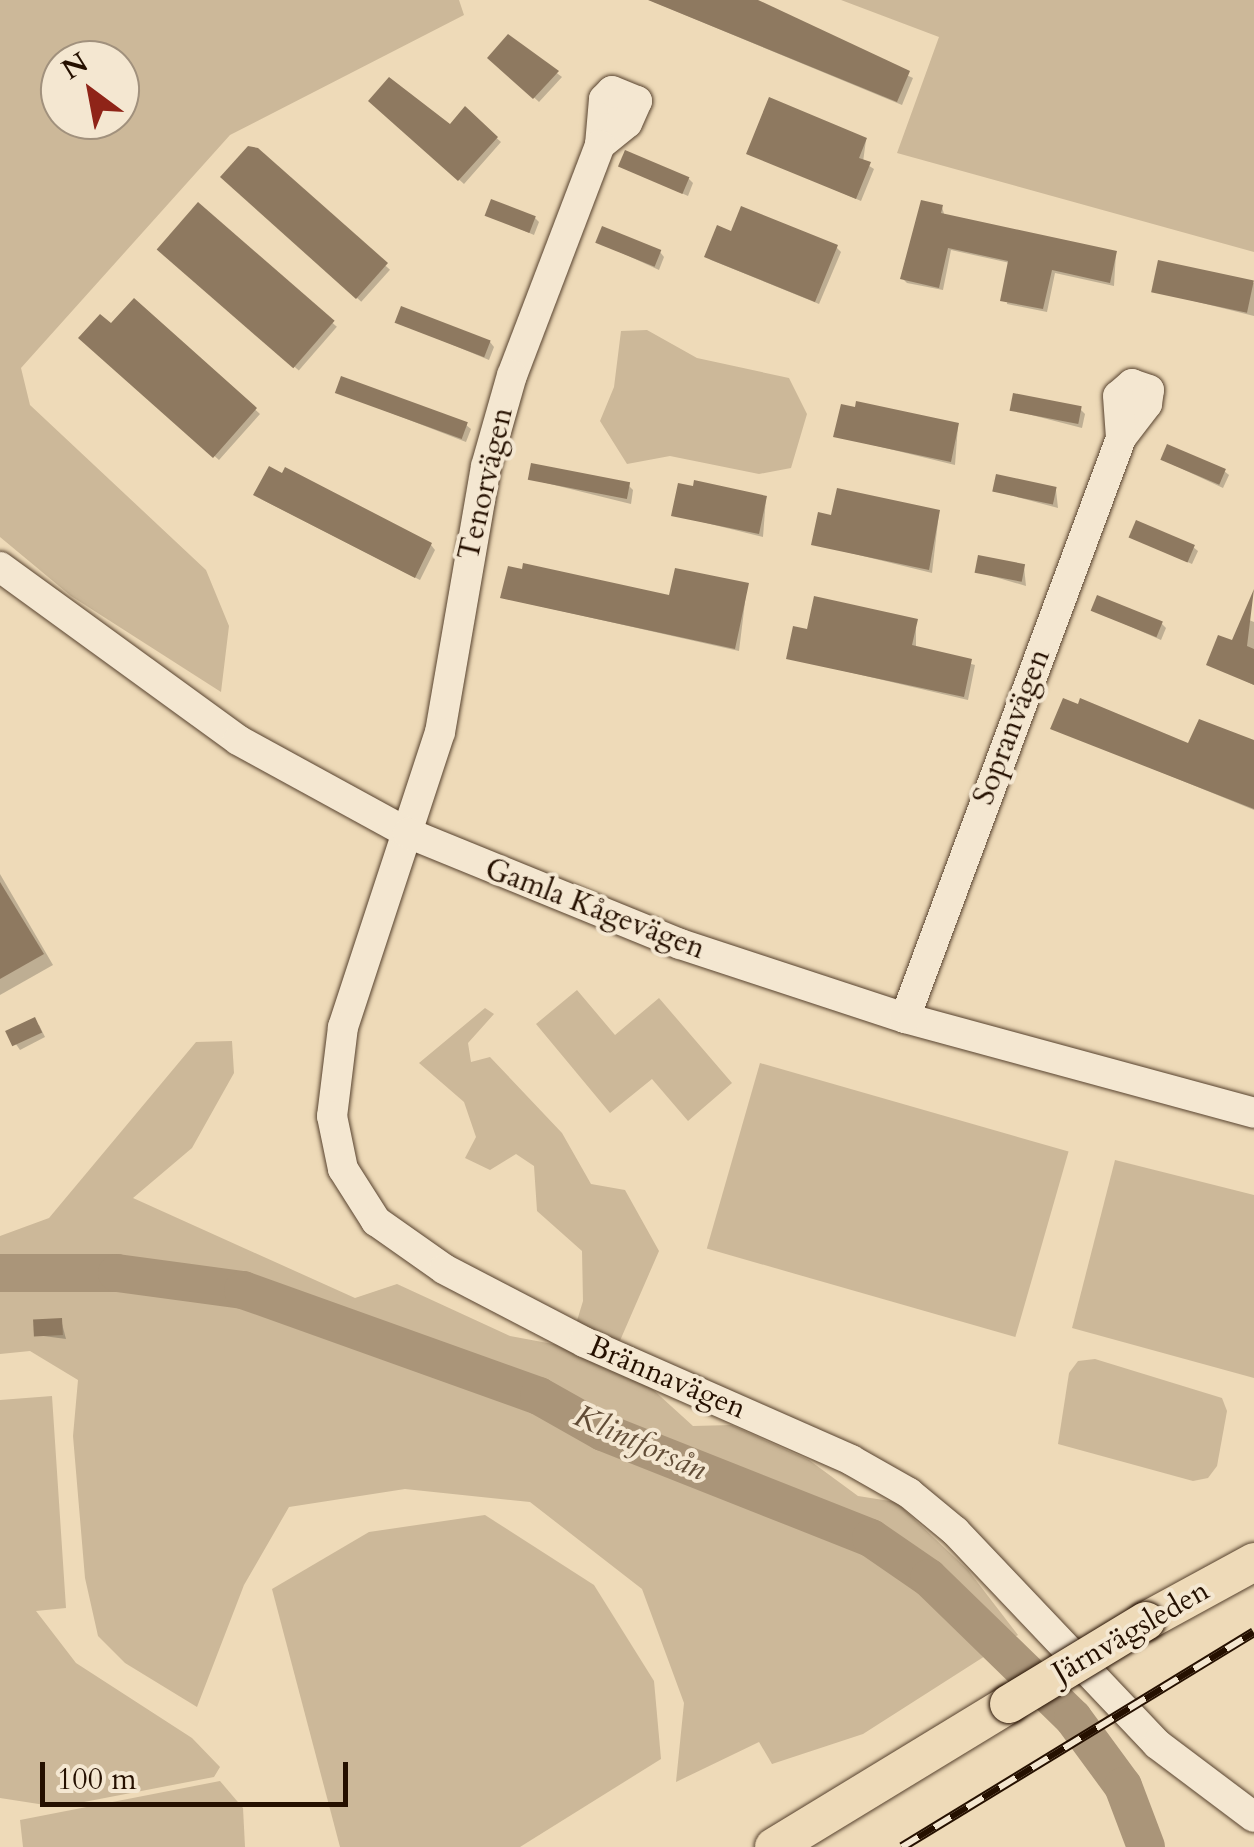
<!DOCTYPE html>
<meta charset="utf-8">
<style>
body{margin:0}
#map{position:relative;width:1254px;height:1847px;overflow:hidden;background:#eedab8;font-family:Cardo,serif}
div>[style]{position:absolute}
.green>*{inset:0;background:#ccb899;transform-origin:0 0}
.shadow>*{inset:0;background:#0003;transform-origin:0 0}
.river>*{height:38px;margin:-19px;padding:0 19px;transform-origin:19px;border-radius:19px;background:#aa9579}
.building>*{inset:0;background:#8e7960;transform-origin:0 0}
.roads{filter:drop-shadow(0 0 2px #57422e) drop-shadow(0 0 2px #57422e)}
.minor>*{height:30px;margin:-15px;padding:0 15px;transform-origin:15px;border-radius:15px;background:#f4e7d1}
.major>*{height:38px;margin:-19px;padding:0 19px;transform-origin:19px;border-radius:19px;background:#eedab8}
.rail>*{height:10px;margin-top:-5px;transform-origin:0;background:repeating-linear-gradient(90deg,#f4e7d1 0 19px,#251000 0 38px);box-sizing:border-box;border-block:2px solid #251000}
.bridges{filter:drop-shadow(0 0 2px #251000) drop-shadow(0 0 2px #251000)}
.major-bridge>*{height:38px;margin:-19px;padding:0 19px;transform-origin:19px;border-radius:19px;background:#eedab8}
span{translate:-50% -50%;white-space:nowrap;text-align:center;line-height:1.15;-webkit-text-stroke:8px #f4e7d1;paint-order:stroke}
.street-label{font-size:30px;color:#251000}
.water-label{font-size:32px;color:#614c36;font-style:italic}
.north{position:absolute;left:40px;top:40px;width:100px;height:100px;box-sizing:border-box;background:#f4e7d1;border:2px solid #a1917d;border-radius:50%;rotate:328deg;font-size:28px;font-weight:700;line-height:40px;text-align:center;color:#251000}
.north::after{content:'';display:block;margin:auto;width:35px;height:45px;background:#8f2418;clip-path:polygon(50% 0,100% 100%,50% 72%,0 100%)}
.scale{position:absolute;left:40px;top:1762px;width:308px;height:45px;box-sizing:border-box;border:5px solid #251000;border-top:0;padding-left:12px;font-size:30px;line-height:35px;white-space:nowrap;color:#251000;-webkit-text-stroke:8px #f4e7d1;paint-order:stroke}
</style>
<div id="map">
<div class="green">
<div style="clip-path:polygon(evenodd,0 0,459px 0,464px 15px,230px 135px,21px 368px,30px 405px,206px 570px,229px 626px,221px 692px,71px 596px,0 537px,0 0,60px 60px,120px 60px,120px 120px,60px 120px,60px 60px)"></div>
<div style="clip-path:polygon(841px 0,1254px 0,1254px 252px,897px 153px,939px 37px)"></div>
<div style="clip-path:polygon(647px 330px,697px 358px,789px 378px,807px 414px,791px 468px,759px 474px,670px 456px,627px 464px,600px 421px,614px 387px,621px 331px)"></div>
<div style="clip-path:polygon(577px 990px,615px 1035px,659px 998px,732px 1083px,688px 1121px,652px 1079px,610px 1113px,536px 1024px)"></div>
<div style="clip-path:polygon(485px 1008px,494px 1014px,468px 1043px,471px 1062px,490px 1057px,562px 1133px,591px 1184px,625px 1190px,659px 1251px,609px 1366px,649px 1386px,693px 1426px,731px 1425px,809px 1460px,858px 1496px,896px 1502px,968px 1570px,1018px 1635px,863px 1734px,772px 1764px,759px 1742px,676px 1782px,684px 1703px,642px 1589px,530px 1502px,405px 1489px,289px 1507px,244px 1585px,197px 1707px,125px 1663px,98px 1636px,85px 1578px,73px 1436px,78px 1380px,30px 1351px,0 1354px,0 1236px,49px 1218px,196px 1042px,232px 1041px,234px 1073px,192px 1148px,133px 1198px,355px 1298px,397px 1284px,510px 1336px,569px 1347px,583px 1301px,582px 1251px,537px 1211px,534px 1166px,516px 1154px,490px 1170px,465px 1158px,476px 1137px,464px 1102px,419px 1063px)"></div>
<div style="left:760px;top:1063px;width:321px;height:193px;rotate:16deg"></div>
<div style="clip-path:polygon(1115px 1160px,1254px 1195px,1254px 1378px,1072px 1328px)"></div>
<div style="clip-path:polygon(1095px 1359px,1222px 1398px,1227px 1411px,1217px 1466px,1208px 1478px,1193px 1481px,1058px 1444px,1069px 1373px,1078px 1361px)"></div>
<div style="clip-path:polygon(52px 1396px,66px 1608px,36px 1611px,76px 1663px,192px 1738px,220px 1767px,214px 1777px,58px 1807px,0 1798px,0 1400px)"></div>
<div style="clip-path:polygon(485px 1515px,594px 1585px,654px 1681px,661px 1759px,520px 1847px,340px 1847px,272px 1589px,369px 1532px)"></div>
<div style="clip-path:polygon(220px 1781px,243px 1808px,245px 1847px,23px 1847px,20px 1820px)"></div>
</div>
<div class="shadow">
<div style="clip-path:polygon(649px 0,746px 0,913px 78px,902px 105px)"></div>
<div style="clip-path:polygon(509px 37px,562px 77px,539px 102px,490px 57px)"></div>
<div style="clip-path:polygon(371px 101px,450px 127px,465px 110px,501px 142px,464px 184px)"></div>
<div style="clip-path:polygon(866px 140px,863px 162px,874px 169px,861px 201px,749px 153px)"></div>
<div style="left:257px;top:150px;width:179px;height:43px;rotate:42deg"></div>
<div style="clip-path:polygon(621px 166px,689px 179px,693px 183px,688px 196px)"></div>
<div style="left:198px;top:206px;width:184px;height:58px;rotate:41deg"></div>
<div style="clip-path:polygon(942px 207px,945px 217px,1116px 253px,1114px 286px,1055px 273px,1047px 312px,1007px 304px,1010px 263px,951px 250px,943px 290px,907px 283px,903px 279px)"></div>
<div style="clip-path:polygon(488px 215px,535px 218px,539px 222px,534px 235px)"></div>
<div style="clip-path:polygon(732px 234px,836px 247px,841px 252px,819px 304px,711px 260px,707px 256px)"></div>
<div style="clip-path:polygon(598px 242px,660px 252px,664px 257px,659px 270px)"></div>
<div style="clip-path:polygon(1254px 283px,1254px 316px,1154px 291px)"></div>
<div style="clip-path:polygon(135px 301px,260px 414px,219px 460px,82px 338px,111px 327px)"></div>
<div style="clip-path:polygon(398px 322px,490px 342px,494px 347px,489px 360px)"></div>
<div style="clip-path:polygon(337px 392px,466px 425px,471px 429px,466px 442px)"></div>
<div style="clip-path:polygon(1012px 410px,1081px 410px,1085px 414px,1082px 428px)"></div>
<div style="clip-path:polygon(958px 426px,955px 465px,836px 436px)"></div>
<div style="clip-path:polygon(1163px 460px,1224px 471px,1229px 475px,1223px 488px)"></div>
<div style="clip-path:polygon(530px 479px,629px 486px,633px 490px,631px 504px)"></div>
<div style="clip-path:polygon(1056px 490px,1058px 508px,995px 491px)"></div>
<div style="clip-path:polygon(766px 498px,763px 537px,674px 515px)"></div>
<div style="clip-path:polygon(261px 499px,431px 545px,435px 550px,420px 580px)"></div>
<div style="clip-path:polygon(939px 513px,932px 573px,814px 544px,833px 518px)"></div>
<div style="clip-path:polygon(1132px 537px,1193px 547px,1198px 551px,1192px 564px)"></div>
<div style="clip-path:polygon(1024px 567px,1026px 586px,978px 572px)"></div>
<div style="clip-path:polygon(747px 586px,739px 651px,503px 598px,671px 598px)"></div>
<div style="clip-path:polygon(1093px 610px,1162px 624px,1166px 628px,1161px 640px)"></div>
<div style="clip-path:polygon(1244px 618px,1254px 622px,1254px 685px,1209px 664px,1233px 643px)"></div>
<div style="clip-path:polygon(916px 621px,916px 649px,975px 665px,968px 700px,789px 658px,809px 632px)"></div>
<div style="clip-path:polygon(1053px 728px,1190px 746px,1254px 742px,1254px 810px)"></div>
<div style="clip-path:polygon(0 874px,53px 965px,0 995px)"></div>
<div style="clip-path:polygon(39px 1025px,45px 1037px,20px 1050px,9px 1034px)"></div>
<div style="clip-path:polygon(61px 1320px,66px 1339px,36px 1335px)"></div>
</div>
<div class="river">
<div style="left:0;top:1273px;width:117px"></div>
<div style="left:117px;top:1273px;width:127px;rotate:7.7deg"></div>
<div style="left:243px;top:1290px;width:314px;rotate:19.7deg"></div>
<div style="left:539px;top:1396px;width:73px;rotate:29.4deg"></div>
<div style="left:603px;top:1432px;width:288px;rotate:21.6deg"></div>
<div style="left:871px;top:1538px;width:70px;rotate:34.6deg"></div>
<div style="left:929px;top:1578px;width:201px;rotate:44.2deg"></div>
<div style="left:1073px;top:1718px;width:84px;rotate:53.7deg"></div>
<div style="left:1123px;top:1786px;width:65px;rotate:69.3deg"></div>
</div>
<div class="building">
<div style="clip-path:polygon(648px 0,758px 0,910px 71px,897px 102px)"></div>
<div style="clip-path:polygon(508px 34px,559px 71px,533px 99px,487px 58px)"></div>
<div style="clip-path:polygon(389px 77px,450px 124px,465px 106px,498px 137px,458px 181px,368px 101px)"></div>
<div style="clip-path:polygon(769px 97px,867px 138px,859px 158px,871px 162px,856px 199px,746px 154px)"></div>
<div style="clip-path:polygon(248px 146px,258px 148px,388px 263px,356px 299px,220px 177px)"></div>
<div style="left:625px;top:150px;width:70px;height:18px;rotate:23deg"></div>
<div style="left:491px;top:199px;width:48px;height:18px;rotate:21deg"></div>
<div style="clip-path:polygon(921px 200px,943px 205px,941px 213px,1117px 251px,1110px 283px,1052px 270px,1043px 309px,1000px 301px,1008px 261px,948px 248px,939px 288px,900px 279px)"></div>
<div style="left:198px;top:202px;width:181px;height:63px;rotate:41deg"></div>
<div style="clip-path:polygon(741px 206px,838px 245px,815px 302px,704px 257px,717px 225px,731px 231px)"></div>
<div style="left:602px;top:226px;width:64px;height:18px;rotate:22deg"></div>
<div style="left:1158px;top:260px;width:98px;height:33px;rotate:12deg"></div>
<div style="clip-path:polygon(134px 298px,257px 408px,213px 458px,78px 338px,100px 314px,111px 323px)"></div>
<div style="left:401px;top:306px;width:96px;height:18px;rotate:21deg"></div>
<div style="left:341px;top:376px;width:135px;height:18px;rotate:20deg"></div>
<div style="left:1013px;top:393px;width:70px;height:18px;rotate:11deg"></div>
<div style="clip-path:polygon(856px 401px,959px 423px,951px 462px,833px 437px,841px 404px,855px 407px)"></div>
<div style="left:1167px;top:444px;width:64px;height:17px;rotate:23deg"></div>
<div style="left:531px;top:463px;width:101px;height:17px;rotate:11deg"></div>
<div style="clip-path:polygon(269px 466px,282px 473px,285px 467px,432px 543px,415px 578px,253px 495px)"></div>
<div style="left:996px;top:474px;width:62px;height:18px;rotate:12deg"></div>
<div style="clip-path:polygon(694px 480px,767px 496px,759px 534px,671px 516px,678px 483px,693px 486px)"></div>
<div style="clip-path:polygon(837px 488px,940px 510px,929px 570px,811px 545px,818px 512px,831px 515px)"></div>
<div style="left:1136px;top:520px;width:64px;height:19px;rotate:23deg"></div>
<div style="left:978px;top:555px;width:48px;height:18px;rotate:11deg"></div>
<div style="clip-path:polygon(523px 563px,669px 595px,675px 568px,749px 583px,735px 649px,500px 598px,508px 566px,522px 569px)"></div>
<div style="clip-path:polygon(1254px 589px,1247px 646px,1254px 649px,1254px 685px,1206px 665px,1218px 635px,1232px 640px)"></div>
<div style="left:1097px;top:595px;width:71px;height:17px;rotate:22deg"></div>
<div style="clip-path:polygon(814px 596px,918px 619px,912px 645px,972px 659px,964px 697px,786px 659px,793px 626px,807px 629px)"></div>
<div style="clip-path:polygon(1063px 698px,1078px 704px,1080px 698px,1188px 743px,1199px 719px,1254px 740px,1254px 809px,1050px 729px)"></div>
<div style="clip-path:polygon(0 882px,44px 954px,0 979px)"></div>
<div style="left:35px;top:1017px;width:17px;height:33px;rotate:65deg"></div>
<div style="left:62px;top:1318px;width:17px;height:29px;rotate:87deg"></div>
</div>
<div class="roads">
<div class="minor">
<div style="left:600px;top:145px;width:46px;rotate:-85deg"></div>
<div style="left:604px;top:99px;width:11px;rotate:-45deg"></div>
<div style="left:612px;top:91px;width:27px;rotate:22deg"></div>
<div style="left:637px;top:101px;width:24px;rotate:114deg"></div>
<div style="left:627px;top:123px;width:35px;rotate:141deg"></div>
<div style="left:600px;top:145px;width:246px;rotate:110.9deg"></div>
<div style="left:512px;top:375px;width:95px;rotate:105.9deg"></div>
<div style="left:486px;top:466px;width:270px;rotate:99.8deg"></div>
<div style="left:440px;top:732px;width:311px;rotate:108.2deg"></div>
<div style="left:343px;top:1027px;width:90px;rotate:97deg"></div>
<div style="left:332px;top:1116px;width:54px;rotate:78.3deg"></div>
<div style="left:343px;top:1169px;width:62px;rotate:57.6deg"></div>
<div style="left:376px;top:1221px;width:83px;rotate:35.2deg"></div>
<div style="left:444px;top:1269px;width:158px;rotate:27.5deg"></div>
<div style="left:584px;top:1342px;width:292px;rotate:23.8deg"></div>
<div style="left:851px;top:1460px;width:67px;rotate:29.6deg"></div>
<div style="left:909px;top:1493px;width:60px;rotate:39.6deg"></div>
<div style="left:955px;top:1531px;width:294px;rotate:46.5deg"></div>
<div style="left:1157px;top:1744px;width:121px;rotate:37deg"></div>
<div style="left:0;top:567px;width:294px;rotate:36deg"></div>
<div style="left:238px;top:740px;width:194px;rotate:28.7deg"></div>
<div style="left:408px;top:833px;width:294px;rotate:22.2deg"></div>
<div style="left:680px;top:944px;width:237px;rotate:18.2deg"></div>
<div style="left:905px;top:1018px;width:362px;rotate:15.2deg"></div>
<div style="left:905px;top:1018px;width:619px;rotate:-69.57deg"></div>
<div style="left:1121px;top:438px;width:43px;rotate:-52.6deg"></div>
<div style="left:1147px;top:404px;width:14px;rotate:-82deg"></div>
<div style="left:1149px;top:390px;width:18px;rotate:-161deg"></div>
<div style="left:1132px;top:384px;width:18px;rotate:139deg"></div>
<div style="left:1118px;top:396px;width:42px;rotate:85.9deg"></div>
</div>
<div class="major">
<div style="left:1146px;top:1621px;width:123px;rotate:-28.6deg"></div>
<div style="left:774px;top:1847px;width:275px;rotate:-31.3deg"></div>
</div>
</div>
<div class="rail">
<div style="left:902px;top:1847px;width:412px;rotate:-31.4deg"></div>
</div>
<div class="bridges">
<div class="major-bridge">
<div style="left:1009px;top:1704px;width:160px;rotate:-31.2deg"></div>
</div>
</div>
<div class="street-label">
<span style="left:486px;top:484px;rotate:-77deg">Tenorvägen</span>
<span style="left:1012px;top:727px;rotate:-69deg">Sopranvägen</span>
<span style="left:595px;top:909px;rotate:21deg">Gamla Kågevägen</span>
<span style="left:667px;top:1378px;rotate:23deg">Brännavägen</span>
<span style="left:1131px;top:1632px;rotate:-30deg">Järnvägsleden</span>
</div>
<div class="water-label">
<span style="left:640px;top:1443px;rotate:24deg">Klintforsån</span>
</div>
<div class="north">N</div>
<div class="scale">100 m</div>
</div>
